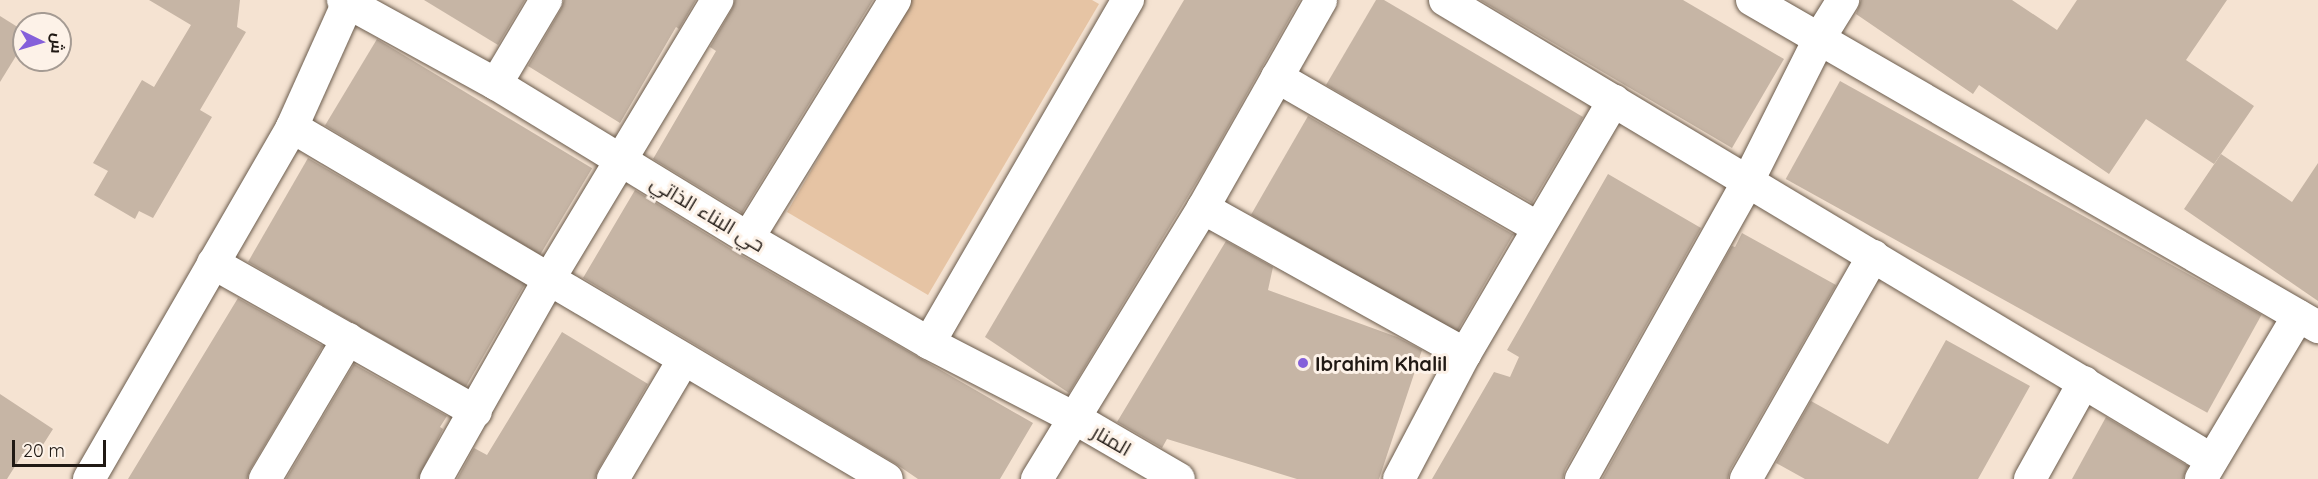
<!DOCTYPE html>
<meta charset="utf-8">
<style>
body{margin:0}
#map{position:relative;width:2318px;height:479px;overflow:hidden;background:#f5e3d2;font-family:Quicksand,Cairo,sans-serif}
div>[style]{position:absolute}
.green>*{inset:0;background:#e6c4a4}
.building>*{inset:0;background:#c6b5a5;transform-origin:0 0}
.roads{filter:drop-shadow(0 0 2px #6b5c4d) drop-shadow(0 0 2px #6b5c4d)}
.minor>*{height:32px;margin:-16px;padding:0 16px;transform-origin:16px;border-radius:16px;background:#fff}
.dots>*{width:16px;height:16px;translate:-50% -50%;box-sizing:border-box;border:3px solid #fdf2e8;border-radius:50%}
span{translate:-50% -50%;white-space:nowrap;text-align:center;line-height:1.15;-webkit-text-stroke:6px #fdf2e8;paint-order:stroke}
.street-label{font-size:20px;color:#201914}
.poi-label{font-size:20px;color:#201914;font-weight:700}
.left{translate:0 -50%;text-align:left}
.north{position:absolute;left:12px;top:12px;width:60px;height:60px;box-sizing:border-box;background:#fdf2e8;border:2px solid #a59b93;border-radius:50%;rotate:95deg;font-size:16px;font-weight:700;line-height:24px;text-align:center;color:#201914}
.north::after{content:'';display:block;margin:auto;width:21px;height:27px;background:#8560da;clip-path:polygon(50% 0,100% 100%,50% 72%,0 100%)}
.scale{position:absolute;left:12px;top:440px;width:94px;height:27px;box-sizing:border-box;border:3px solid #201914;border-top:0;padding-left:8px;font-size:18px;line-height:21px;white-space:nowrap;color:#201914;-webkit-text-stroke:4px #fdf2e8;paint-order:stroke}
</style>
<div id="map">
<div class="green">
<div style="clip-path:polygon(911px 0,1092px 0,1099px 4px,928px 295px,787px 212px)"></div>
</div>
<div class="building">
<div style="clip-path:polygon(149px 0,240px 0,237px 27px,246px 32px,200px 110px,212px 117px,153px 218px,139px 211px,135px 219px,94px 195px,108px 171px,93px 163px,142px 80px,154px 87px,191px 25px)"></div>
<div style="clip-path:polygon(424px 0,525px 0,498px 45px)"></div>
<div style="clip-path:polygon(564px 0,696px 0,679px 29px,676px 27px,620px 123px,528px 66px,561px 9px)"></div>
<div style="clip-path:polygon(735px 0,873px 0,742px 213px,653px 159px,716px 51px,710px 47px,732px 9px)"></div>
<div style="clip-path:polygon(1184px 0,1300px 0,1204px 170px,1069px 393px,985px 337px)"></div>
<div style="clip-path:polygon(1376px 0,1384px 0,1583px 117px,1532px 203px,1326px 85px)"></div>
<div style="clip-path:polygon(1480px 0,1683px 0,1784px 59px,1732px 148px)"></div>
<div style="clip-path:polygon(1861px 0,2012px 0,2057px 30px,2077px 0,2227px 0,2186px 60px,2254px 106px,2214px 164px,2146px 119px,2109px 174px,1979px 85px,1973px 94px,1856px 14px)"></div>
<div style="clip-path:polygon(0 16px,24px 31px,24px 43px,0 82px)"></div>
<div style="left:377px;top:39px;width:251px;height:101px;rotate:31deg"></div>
<div style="left:1840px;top:81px;width:482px;height:112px;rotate:29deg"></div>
<div style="left:1308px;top:116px;width:237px;height:114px;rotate:30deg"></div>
<div style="clip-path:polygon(2221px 154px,2292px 202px,2318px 163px,2318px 301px,2184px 209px)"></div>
<div style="left:308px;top:158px;width:251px;height:120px;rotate:30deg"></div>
<div style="clip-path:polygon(1608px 174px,1701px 228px,1565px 470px,1563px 479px,1432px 479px,1494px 372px,1510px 377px,1519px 357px,1507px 350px)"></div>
<div style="clip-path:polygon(635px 190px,739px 254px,1033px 423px,1000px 479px,918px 479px,896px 464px,583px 278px)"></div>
<div style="clip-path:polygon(1742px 233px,1836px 285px,1730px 470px,1728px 479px,1602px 479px,1732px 246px,1735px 247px)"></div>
<div style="clip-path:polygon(1226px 241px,1273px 267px,1268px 290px,1397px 337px,1422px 350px,1379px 479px,1297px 479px,1167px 439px,1162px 448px,1117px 422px)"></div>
<div style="clip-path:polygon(238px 298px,323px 346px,250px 470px,247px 479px,128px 479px)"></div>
<div style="clip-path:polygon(562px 332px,648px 384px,598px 470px,595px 479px,457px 479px,474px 448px,487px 455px)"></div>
<div style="clip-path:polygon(1946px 340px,2030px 386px,1978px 479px,1805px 479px,1776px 463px,1811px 401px,1888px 444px)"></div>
<div style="clip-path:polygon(354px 364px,447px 416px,440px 427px,443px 429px,418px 479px,286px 479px)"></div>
<div style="clip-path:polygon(0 394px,53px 429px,39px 451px,29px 444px,7px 479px,0 479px)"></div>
<div style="clip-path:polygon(2106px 417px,2188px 466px,2183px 479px,2072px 479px)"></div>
</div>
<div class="roads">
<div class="minor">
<div style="left:343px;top:0;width:175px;rotate:28.8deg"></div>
<div style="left:496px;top:84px;width:295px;rotate:31.4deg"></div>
<div style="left:748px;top:238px;width:209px;rotate:30.1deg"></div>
<div style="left:929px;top:343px;width:165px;rotate:27.3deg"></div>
<div style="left:1076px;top:419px;width:119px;rotate:30.2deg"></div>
<div style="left:1445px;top:0;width:894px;rotate:30.95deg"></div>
<div style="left:1752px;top:0;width:654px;rotate:30.02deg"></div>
<div style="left:1277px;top:77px;width:302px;rotate:30deg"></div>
<div style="left:496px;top:84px;width:98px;rotate:-59.2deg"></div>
<div style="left:292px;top:127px;width:691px;rotate:30.61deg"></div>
<div style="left:1203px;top:208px;width:300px;rotate:29.1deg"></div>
<div style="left:748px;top:238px;width:280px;rotate:-58.3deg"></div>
<div style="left:213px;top:263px;width:302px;rotate:29.5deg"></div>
<div style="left:929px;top:343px;width:397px;rotate:-59.9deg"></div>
<div style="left:89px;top:479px;width:406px;rotate:-60deg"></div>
<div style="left:292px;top:127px;width:139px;rotate:-65.8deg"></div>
<div style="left:265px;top:479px;width:163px;rotate:-59.3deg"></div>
<div style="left:436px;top:479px;width:230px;rotate:-60.5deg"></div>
<div style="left:549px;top:279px;width:326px;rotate:-58.9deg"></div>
<div style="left:613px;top:479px;width:139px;rotate:-59.4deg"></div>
<div style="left:1037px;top:479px;width:318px;rotate:-58.5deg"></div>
<div style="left:1203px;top:208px;width:239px;rotate:-60.4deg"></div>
<div style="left:1399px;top:479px;width:141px;rotate:-62.2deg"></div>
<div style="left:1465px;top:354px;width:294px;rotate:-59.6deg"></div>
<div style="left:1581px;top:479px;width:342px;rotate:-60.7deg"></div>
<div style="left:1748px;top:181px;width:161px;rotate:-63.4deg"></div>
<div style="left:1820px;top:37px;width:44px;rotate:-58.1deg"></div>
<div style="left:1746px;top:479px;width:257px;rotate:-60.3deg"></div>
<div style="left:2030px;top:479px;width:111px;rotate:-60.9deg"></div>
<div style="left:2201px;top:479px;width:190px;rotate:-59.2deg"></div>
</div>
</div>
<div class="dots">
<div style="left:1303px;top:363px;background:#8560da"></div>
</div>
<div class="street-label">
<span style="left:708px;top:213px;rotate:31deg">حي البناء الذاتي</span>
<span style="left:1112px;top:440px;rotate:30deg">المنار</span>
</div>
<div class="poi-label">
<span class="left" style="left:1315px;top:363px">Ibrahim Khalil</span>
</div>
<div class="north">ش</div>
<div class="scale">20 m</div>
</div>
